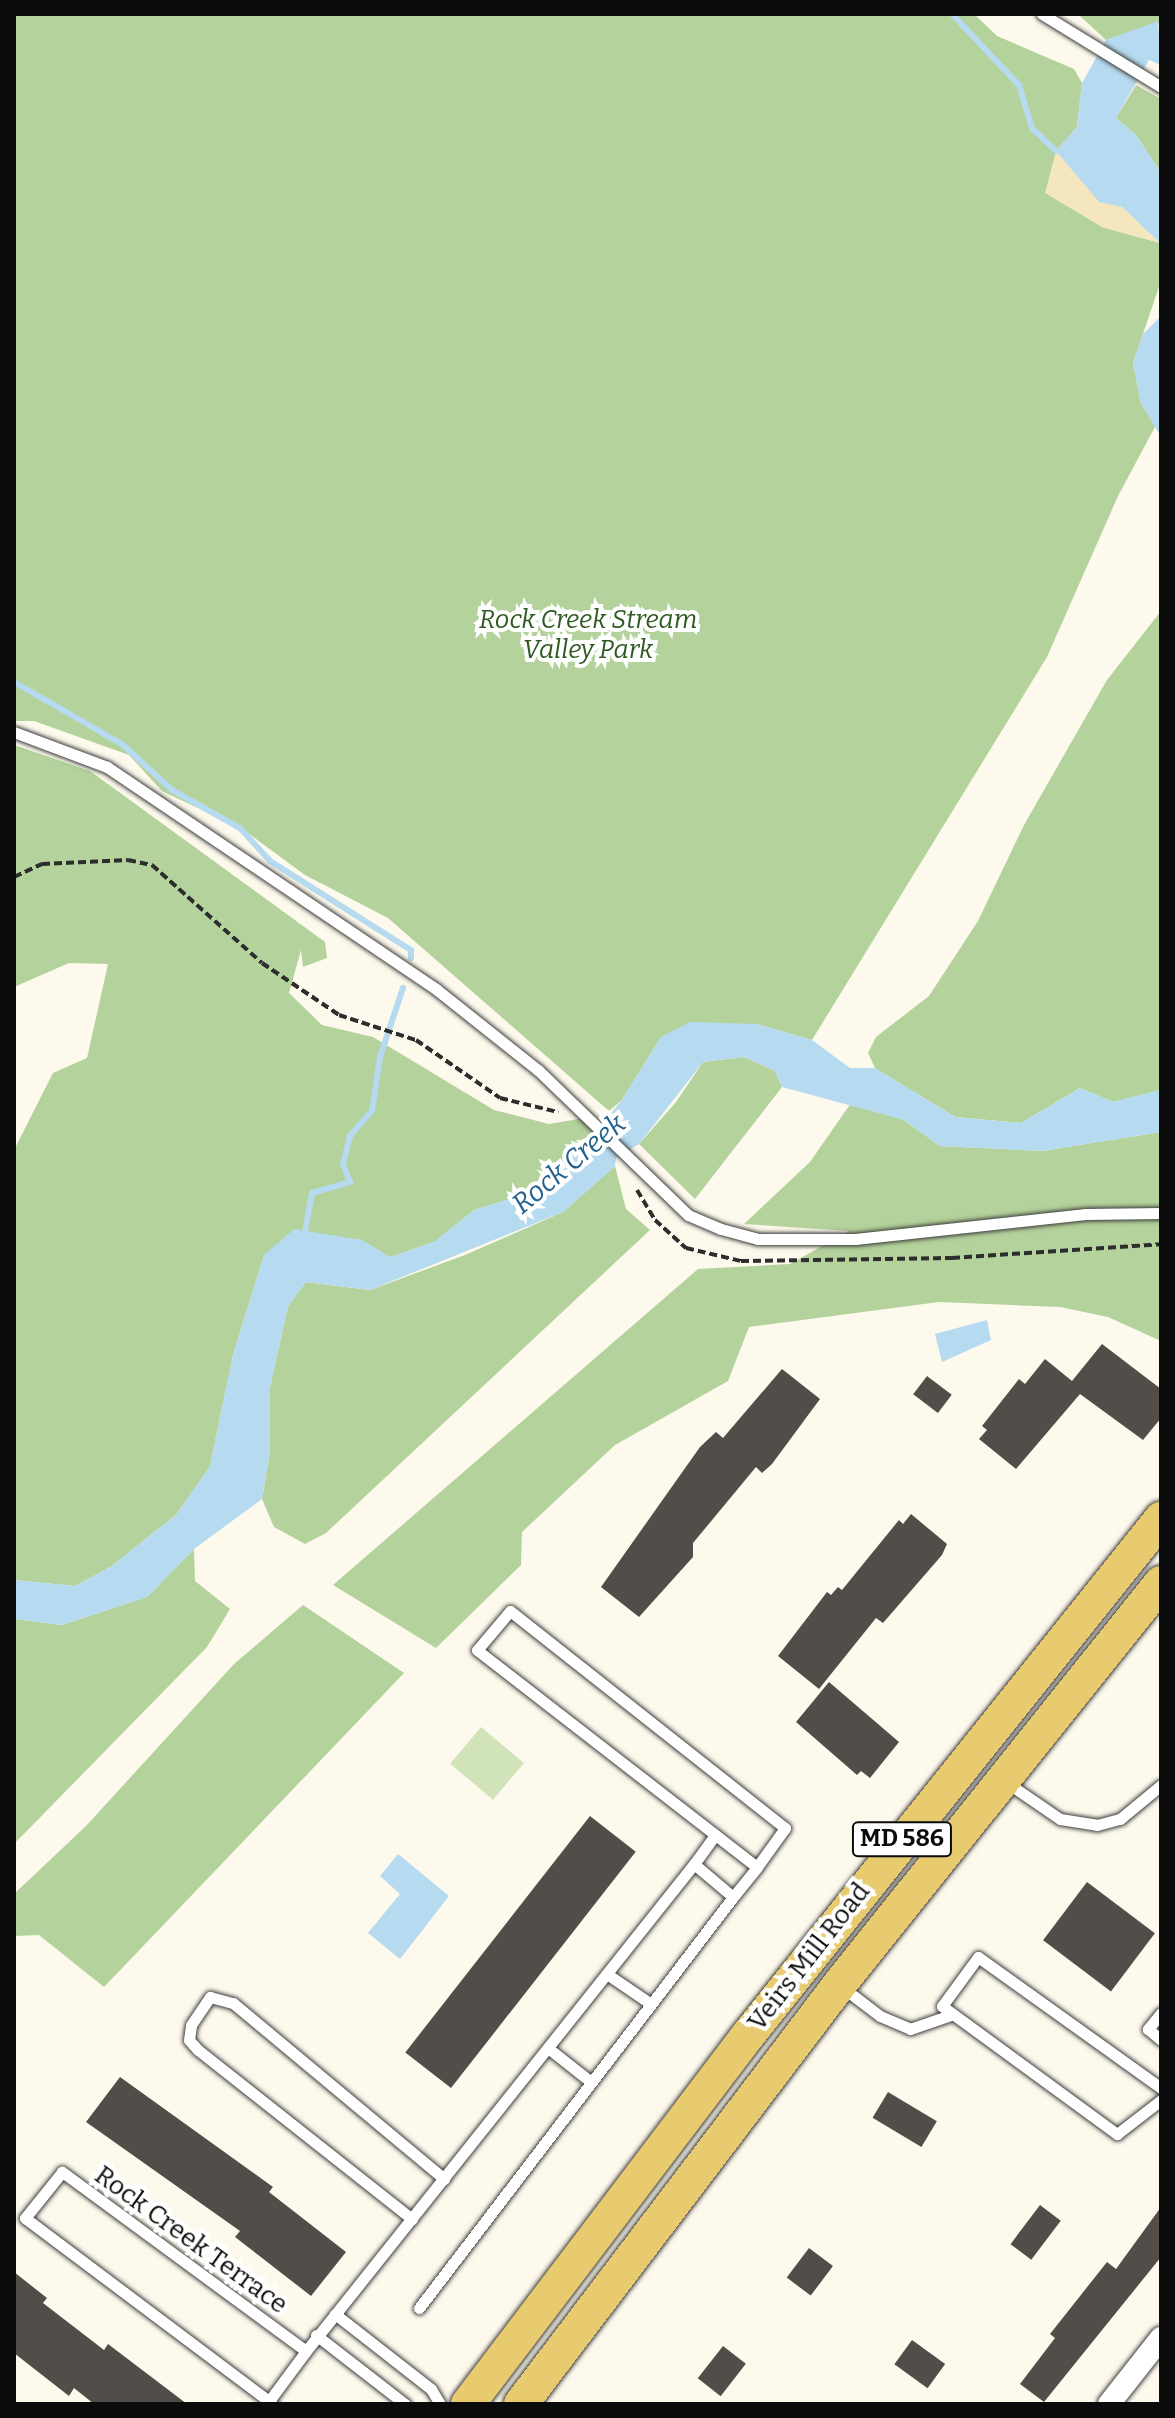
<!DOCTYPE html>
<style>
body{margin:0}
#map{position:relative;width:1175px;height:2418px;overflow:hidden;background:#fdf9ec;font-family:Bitter,serif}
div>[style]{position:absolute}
.green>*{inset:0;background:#d0e3b9;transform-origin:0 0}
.forest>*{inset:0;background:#b4d29b}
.sand>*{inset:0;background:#f4e7bd}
.water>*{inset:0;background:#b6daef}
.stream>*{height:6px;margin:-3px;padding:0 3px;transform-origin:3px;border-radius:3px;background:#b6daef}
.building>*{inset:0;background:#534d49;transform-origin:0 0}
.path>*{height:4px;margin-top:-2px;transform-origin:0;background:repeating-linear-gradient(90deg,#2d2d2d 0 8px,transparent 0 12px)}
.roads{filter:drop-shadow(0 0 2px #3e3e3e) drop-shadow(0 0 2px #3e3e3e)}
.lane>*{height:11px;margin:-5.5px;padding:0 5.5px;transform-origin:5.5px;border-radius:5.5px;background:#fff}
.street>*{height:22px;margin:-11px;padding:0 11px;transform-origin:11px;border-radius:11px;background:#fff}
.primary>*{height:34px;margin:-17px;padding:0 17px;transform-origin:17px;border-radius:17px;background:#e9cb6f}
span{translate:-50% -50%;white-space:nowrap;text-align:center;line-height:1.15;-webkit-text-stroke:8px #fff;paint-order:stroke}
.shield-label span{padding:2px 6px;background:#fff;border:2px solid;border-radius:6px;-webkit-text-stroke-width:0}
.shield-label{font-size:24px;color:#0b0b0b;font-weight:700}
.park-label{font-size:26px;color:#2f5b23;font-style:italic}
.street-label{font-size:26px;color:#0b0b0b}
.water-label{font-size:28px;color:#23618f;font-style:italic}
.frame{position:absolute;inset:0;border:16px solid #0b0b0b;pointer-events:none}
</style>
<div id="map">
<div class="green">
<div style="left:481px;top:1727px;width:56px;height:48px;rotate:40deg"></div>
</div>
<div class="forest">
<div style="clip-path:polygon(14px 14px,974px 14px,997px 36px,1074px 69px,1082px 83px,1077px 127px,1056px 151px,1102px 227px,1160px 243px,1161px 281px,1133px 363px,1141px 404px,1156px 425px,1118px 496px,1047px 657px,812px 1040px,757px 1024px,661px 1037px,622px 1100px,609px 1111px,388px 918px,305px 875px,244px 830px,162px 791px,129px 755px,34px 721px,14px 721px)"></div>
<div style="clip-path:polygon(1161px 14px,1161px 23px,1106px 40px,1080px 16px)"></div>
<div style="clip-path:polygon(1136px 85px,1161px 99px,1161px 173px,1136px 135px,1116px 118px)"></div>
<div style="clip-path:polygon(1161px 611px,1161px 1090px,1113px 1102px,1080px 1088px,1021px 1123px,955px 1117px,875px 1068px,868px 1053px,876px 1037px,929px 996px,978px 921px,1024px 825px,1107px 680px)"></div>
<div style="clip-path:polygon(14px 745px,90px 771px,325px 942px,327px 958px,303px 967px,301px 950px,289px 993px,322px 1025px,373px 1037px,494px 1110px,549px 1124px,584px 1118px,594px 1133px,520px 1196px,474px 1210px,434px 1242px,390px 1257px,361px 1240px,333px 1237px,264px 1255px,233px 1355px,210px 1466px,177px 1514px,112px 1566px,75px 1586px,14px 1580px,14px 1150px,53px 1073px,87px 1058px,108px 964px,69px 963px,14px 987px)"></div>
<div style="clip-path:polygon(744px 1057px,775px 1071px,782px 1087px,695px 1199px,639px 1144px,676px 1102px,703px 1062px)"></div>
<div style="clip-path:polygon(851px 1103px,904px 1120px,940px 1146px,1042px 1151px,1161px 1132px,1161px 1341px,1108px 1317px,1060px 1307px,939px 1302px,749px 1327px,728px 1381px,615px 1445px,522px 1532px,521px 1565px,436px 1648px,333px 1585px,698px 1269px,790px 1264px,849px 1231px,744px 1224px,810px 1162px)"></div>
<div style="clip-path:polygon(615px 1166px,626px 1209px,650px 1230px,326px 1533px,305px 1544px,274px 1527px,262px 1499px,270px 1451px,270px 1387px,288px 1306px,306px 1282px,370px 1290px,465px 1255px,563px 1212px)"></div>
<div style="clip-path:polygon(194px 1549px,195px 1581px,230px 1609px,207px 1647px,14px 1844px,14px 1619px,62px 1625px,147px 1597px)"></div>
<div style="clip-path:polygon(303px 1605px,404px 1673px,104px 1987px,39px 1935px,14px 1936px,14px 1894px,86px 1826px,234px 1664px)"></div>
</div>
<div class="sand">
<div style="clip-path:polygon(1056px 151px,1099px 201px,1122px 207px,1160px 243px,1102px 227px,1045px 193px)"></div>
</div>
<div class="water">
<div style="clip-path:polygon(1158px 21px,1161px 65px,1149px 60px,1116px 118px,1136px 135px,1161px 173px,1161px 251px,1160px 243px,1122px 207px,1099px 202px,1056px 151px,1077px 127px,1082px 83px,1106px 40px)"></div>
<div style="clip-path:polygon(1161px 316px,1161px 437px,1141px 404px,1133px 363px,1143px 334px)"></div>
<div style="clip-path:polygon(690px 1022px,757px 1024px,812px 1040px,850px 1068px,875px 1068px,955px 1117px,1021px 1123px,1080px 1088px,1113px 1102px,1161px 1090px,1161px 1132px,1042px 1151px,940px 1146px,904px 1120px,782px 1087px,775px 1071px,744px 1057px,703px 1062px,639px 1144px,616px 1158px,615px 1166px,563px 1212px,370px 1290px,306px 1282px,288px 1306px,270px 1387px,270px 1451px,262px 1499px,194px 1549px,147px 1597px,62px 1625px,14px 1619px,14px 1580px,75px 1586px,112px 1566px,177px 1514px,210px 1466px,233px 1355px,264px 1255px,294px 1229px,362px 1240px,390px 1257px,434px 1242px,474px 1210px,520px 1196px,594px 1133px,622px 1100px,661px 1037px)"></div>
<div style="clip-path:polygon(987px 1320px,991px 1340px,942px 1362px,935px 1334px)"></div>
<div style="clip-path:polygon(398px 1854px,449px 1896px,400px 1959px,368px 1933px,400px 1894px,380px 1876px)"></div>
</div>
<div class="stream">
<div style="left:952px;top:14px;width:98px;rotate:46.7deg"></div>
<div style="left:1019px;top:85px;width:45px;rotate:73.2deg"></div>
<div style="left:1032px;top:128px;width:33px;rotate:44deg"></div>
<div style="left:14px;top:682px;width:125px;rotate:29.9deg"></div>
<div style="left:122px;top:744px;width:68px;rotate:42.6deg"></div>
<div style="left:172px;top:790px;width:78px;rotate:29.2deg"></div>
<div style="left:240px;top:828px;width:45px;rotate:47.7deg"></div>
<div style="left:270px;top:861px;width:167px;rotate:32.3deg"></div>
<div style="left:411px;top:950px;width:8px;rotate:90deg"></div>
<div style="left:304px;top:1237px;width:45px;rotate:-79.7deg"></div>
<div style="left:312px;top:1193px;width:40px;rotate:-16deg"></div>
<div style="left:350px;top:1182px;width:19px;rotate:-111deg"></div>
<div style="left:343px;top:1164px;width:29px;rotate:-76deg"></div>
<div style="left:350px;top:1136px;width:33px;rotate:-49deg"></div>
<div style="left:372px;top:1111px;width:55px;rotate:-81.6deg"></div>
<div style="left:380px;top:1057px;width:73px;rotate:-71.6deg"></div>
</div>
<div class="building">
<div style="clip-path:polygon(1102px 1344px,1161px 1389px,1161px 1418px,1143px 1440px,1080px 1394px,1016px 1469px,979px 1439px,987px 1430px,982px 1426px,1019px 1379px,1025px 1384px,1045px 1359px,1072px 1381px)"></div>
<div style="clip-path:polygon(782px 1369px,820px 1399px,772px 1464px,762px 1473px,756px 1467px,693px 1543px,693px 1557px,639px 1617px,601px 1587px,700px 1447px,716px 1432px,723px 1438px)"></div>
<div style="left:927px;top:1376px;width:31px;height:23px;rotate:37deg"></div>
<div style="clip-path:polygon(911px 1514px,947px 1544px,942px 1555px,883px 1623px,876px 1618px,819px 1689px,778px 1656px,827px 1592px,831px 1595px,838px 1587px,842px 1590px,899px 1520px,903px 1524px)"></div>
<div style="clip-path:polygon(829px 1682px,899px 1742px,870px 1778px,861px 1771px,857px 1775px,796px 1722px)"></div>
<div style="left:590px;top:1816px;width:58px;height:300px;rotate:38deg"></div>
<div style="left:1087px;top:1882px;width:85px;height:73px;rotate:37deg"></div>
<div style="clip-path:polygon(120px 2077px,273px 2187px,269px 2192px,346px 2252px,311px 2296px,235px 2237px,240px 2231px,86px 2122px)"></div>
<div style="left:888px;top:2092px;width:57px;height:30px;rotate:31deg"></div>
<div style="left:1040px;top:2205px;width:26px;height:49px;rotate:37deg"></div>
<div style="clip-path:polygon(1161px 2207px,1161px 2257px,1044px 2402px,1020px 2384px,1055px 2338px,1050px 2334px,1107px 2262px,1116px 2269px)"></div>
<div style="left:809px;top:2248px;width:30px;height:37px;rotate:37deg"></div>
<div style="clip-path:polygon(14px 2272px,47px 2298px,43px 2303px,104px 2350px,108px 2344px,187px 2404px,94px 2404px,74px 2388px,69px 2396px,14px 2353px)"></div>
<div style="left:912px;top:2340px;width:41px;height:30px;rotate:36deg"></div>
<div style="left:723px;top:2346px;width:29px;height:41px;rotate:38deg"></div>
</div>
<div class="path">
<div style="left:14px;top:877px;width:31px;rotate:-25deg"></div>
<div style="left:42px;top:864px;width:86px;rotate:-2.7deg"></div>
<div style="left:128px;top:860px;width:25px;rotate:12deg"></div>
<div style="left:152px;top:865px;width:147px;rotate:41.7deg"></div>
<div style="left:262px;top:963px;width:93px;rotate:34deg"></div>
<div style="left:339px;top:1015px;width:81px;rotate:18deg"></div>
<div style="left:416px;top:1040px;width:102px;rotate:34.6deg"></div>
<div style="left:500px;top:1098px;width:60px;rotate:13.6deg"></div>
<div style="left:637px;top:1190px;width:35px;rotate:59deg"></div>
<div style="left:655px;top:1220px;width:42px;rotate:42.1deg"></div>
<div style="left:686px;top:1248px;width:57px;rotate:13.3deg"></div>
<div style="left:741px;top:1261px;width:211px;rotate:-0.8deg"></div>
<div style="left:952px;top:1258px;width:209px;rotate:-3.8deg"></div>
</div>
<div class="roads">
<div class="lane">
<div style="left:1042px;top:14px;width:140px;rotate:31.5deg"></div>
<div style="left:14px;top:732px;width:99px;rotate:20.6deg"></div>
<div style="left:107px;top:767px;width:397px;rotate:34deg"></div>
<div style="left:436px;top:989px;width:130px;rotate:38.5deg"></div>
<div style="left:538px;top:1070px;width:209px;rotate:44deg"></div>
<div style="left:688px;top:1215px;width:36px;rotate:23deg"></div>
<div style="left:721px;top:1229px;width:38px;rotate:15deg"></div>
<div style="left:758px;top:1239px;width:97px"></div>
<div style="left:855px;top:1239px;width:232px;rotate:-6.2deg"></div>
<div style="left:1086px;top:1214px;width:75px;rotate:-0.8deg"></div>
<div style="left:1006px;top:1782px;width:65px;rotate:34.4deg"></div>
<div style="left:1060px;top:1819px;width:37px;rotate:9deg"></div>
<div style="left:1097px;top:1825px;width:24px;rotate:-15deg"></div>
<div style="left:1120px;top:1819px;width:53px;rotate:-39.7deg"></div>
<div style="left:694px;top:1864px;width:36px;rotate:-54deg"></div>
<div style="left:607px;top:1974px;width:53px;rotate:34.3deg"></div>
<div style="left:842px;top:1987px;width:48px;rotate:37.3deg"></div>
<div style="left:880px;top:2016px;width:33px;rotate:23deg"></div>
<div style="left:910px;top:2029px;width:43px;rotate:-18.9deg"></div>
<div style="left:1161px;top:2013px;width:21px;rotate:129deg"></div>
<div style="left:1148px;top:2029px;width:17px;rotate:40deg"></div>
<div style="left:548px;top:2048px;width:55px;rotate:38.3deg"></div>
<div style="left:1161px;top:2088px;width:225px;rotate:-144.4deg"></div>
<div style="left:978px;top:1957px;width:61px;rotate:126.3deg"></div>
<div style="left:942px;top:2006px;width:217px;rotate:36.2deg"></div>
<div style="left:1117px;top:2134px;width:56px;rotate:-37.7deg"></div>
<div style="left:412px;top:2219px;width:273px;rotate:-141.7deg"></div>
<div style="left:198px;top:2050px;width:13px;rotate:-132deg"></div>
<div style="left:189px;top:2040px;width:15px;rotate:-82deg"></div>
<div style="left:191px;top:2025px;width:34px;rotate:-56deg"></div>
<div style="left:210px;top:1997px;width:24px;rotate:15deg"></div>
<div style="left:233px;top:2003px;width:275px;rotate:39.8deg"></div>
<div style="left:419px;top:2308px;width:517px;rotate:-52.62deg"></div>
<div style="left:335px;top:2314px;width:122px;rotate:38deg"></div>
<div style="left:431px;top:2389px;width:17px;rotate:59deg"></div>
<div style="left:316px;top:2335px;width:113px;rotate:37.8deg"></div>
<div style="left:306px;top:2351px;width:623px;rotate:-51.46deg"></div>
<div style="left:694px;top:1864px;width:51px;rotate:40.2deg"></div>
<div style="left:733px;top:1897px;width:38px;rotate:-51deg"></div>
<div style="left:757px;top:1867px;width:48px;rotate:-54.3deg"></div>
<div style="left:785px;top:1828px;width:350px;rotate:-141.7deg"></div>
<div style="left:510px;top:1611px;width:51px;rotate:130.2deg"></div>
<div style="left:477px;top:1650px;width:354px;rotate:37.8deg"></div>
<div style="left:269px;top:2401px;width:62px;rotate:-53.5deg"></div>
<div style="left:306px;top:2351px;width:303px;rotate:-143.7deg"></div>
<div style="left:62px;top:2172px;width:59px;rotate:128.8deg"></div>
<div style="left:25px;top:2218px;width:305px;rotate:36.9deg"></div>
<div style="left:269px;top:2401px;width:4px;rotate:45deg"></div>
</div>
<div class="street">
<div style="left:1109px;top:2404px;width:84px;rotate:-51.8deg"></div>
</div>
<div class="primary">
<div style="left:468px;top:2404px;width:465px;rotate:-52.8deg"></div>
<div style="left:749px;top:2034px;width:660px;rotate:-51.34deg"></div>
<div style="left:521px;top:2404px;width:526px;rotate:-52.8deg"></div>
<div style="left:839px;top:1985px;width:515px;rotate:-51.31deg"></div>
</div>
</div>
<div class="shield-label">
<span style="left:902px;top:1839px">MD 586</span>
</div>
<div class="park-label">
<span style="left:588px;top:635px">Rock Creek Stream<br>Valley Park</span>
</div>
<div class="street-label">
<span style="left:809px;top:1957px;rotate:-52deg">Veirs Mill Road</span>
<span style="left:191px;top:2240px;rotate:36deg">Rock Creek Terrace</span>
</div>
<div class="water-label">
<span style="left:569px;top:1164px;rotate:-40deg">Rock Creek</span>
</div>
<div class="frame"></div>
</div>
